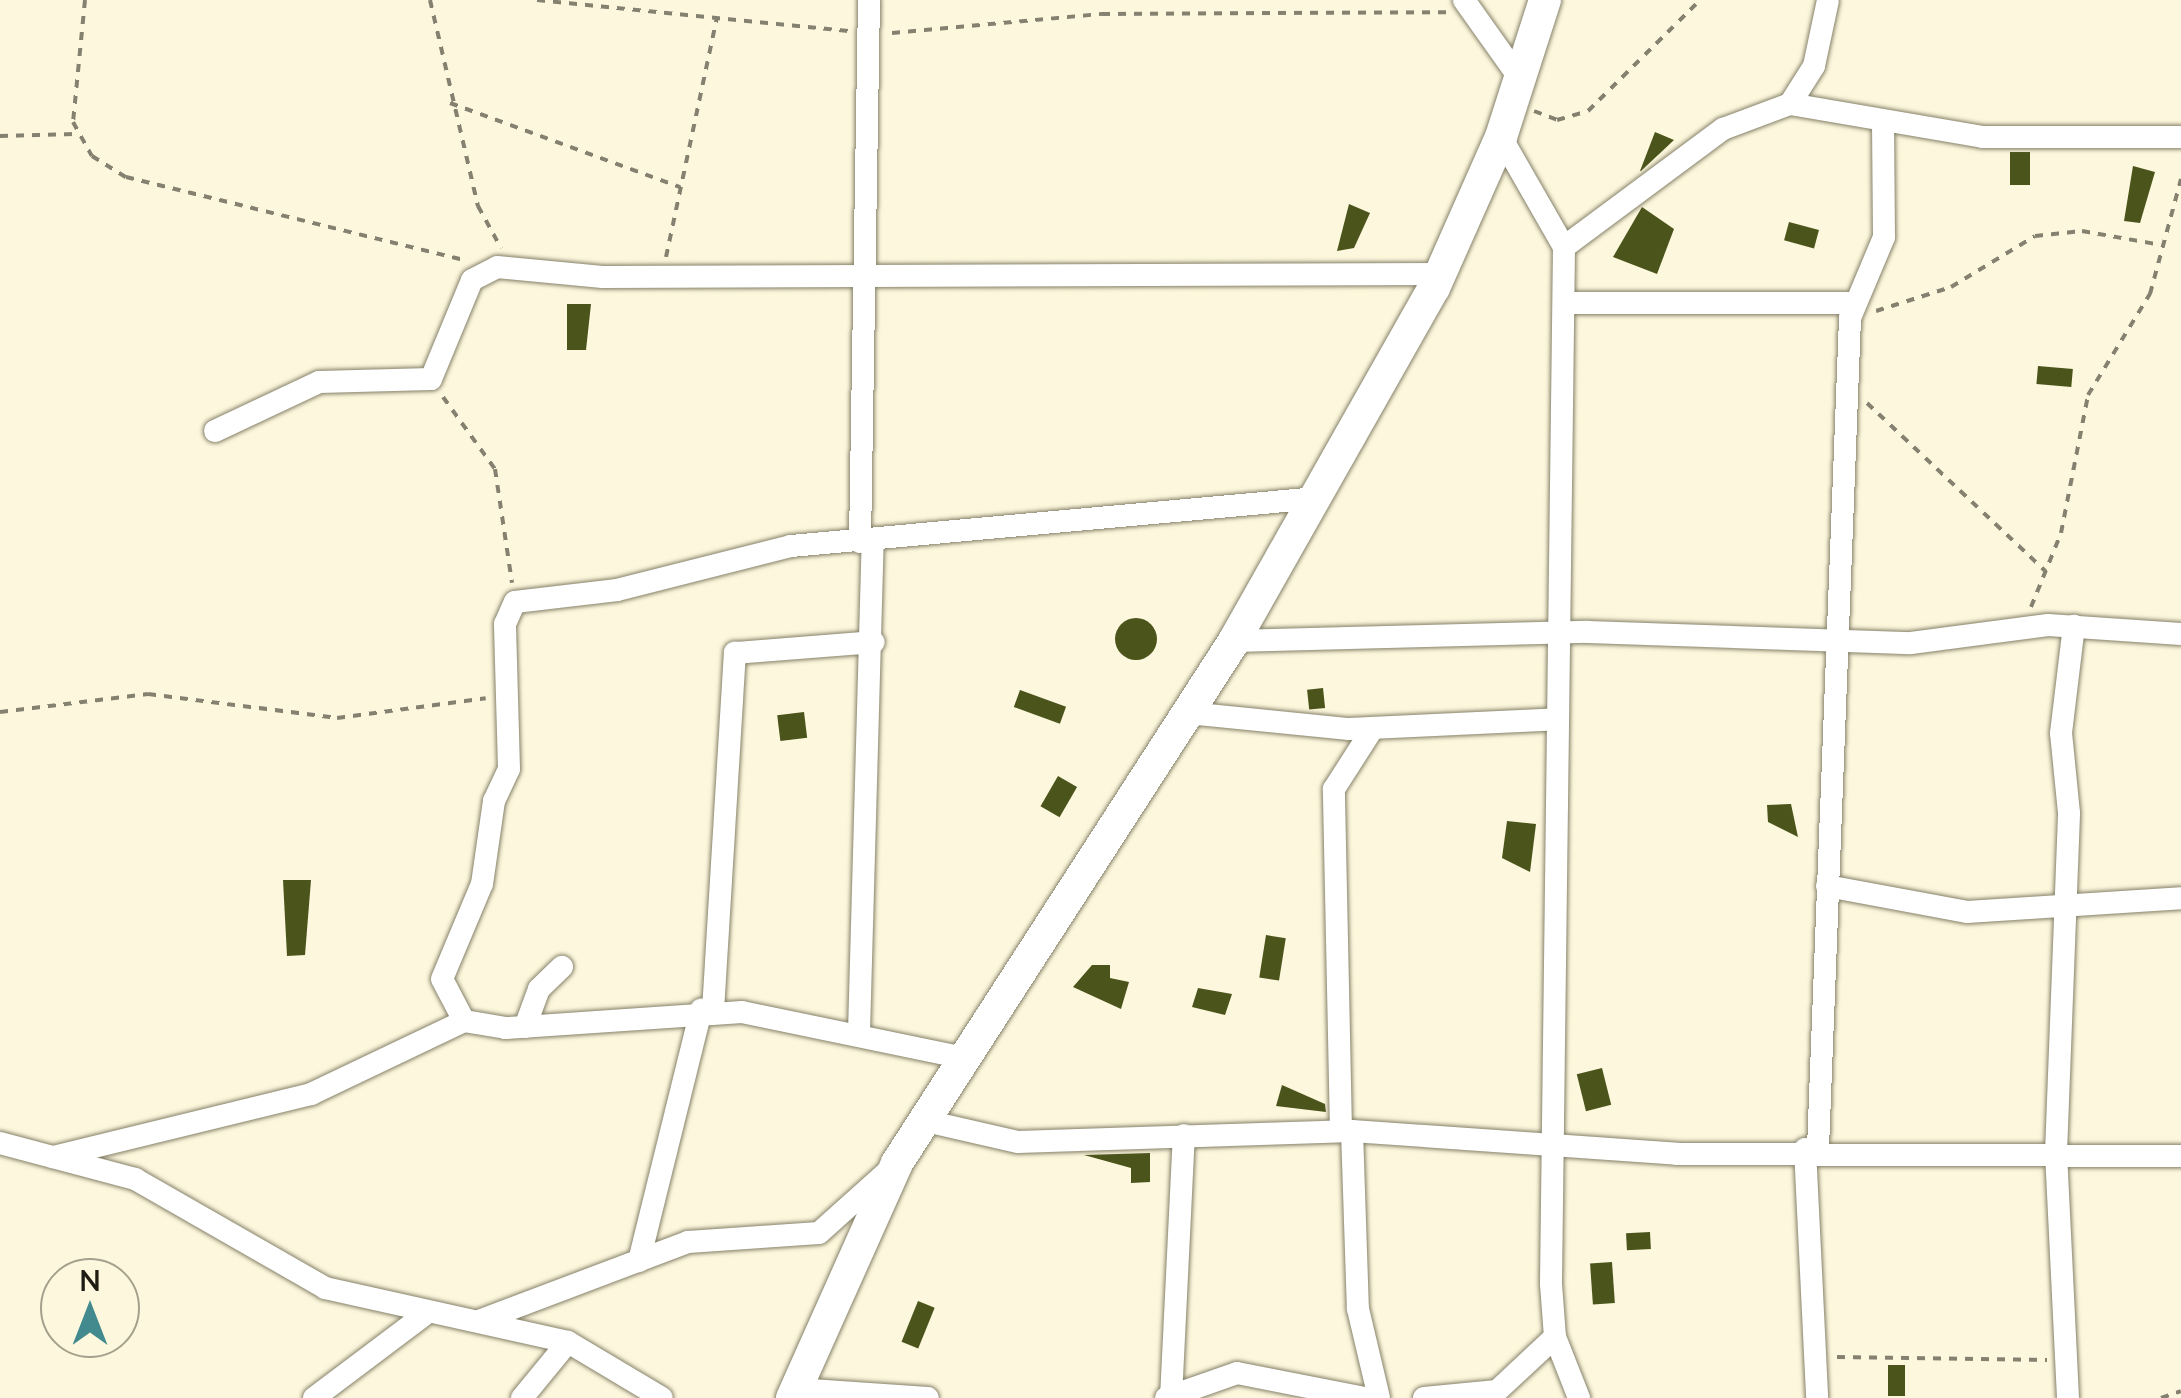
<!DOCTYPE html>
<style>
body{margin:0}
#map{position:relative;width:2181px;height:1398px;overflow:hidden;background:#fdf7dd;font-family:Lato,sans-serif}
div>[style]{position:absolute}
.building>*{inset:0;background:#4a541b;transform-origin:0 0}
.round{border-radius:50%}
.path>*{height:4px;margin-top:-2px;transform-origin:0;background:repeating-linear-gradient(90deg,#858170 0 8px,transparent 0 16px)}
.roads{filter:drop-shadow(0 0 2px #858169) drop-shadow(0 0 2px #858169)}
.minor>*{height:22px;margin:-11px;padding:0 11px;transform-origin:11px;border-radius:11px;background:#fff}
.secondary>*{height:32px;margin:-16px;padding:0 16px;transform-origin:16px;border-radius:16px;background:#fff}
span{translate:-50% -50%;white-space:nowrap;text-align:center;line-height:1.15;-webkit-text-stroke:10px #fdf7dd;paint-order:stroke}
.north{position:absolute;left:40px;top:1258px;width:100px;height:100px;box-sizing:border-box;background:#fdf7dd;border:2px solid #a4a08c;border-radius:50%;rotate:0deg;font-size:28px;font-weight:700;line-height:40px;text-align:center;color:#1f1d13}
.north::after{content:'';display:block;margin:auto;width:35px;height:45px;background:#428a8d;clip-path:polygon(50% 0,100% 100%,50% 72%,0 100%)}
</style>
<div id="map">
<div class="building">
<div style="clip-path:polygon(1655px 132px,1674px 140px,1641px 171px,1640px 171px)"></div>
<div style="left:2010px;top:152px;width:20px;height:33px"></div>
<div style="clip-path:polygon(2133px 166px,2155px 172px,2140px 223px,2124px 221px)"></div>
<div style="clip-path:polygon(1349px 204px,1370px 213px,1354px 248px,1337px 251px)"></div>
<div style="clip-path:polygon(1642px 207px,1674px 229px,1657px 274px,1613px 257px)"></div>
<div style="left:1789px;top:222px;width:31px;height:19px;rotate:15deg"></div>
<div style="clip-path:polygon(567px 304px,591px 304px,586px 350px,567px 350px)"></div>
<div style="left:2038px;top:366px;width:35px;height:18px;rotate:5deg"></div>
<div class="round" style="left:1115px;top:618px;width:42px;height:42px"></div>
<div style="left:1323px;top:688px;width:20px;height:16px;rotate:84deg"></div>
<div style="left:1020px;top:690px;width:49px;height:18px;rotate:20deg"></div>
<div style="left:804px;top:712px;width:26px;height:27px;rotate:83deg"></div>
<div style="left:1058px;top:776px;width:22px;height:35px;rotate:30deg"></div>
<div style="clip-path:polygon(1791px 804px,1798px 837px,1768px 822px,1767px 805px)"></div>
<div style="clip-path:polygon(1507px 821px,1536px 824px,1530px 872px,1502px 858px)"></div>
<div style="clip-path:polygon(283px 880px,311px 880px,305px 955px,287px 956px)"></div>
<div style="left:1266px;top:935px;width:20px;height:43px;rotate:9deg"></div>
<div style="clip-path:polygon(1092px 965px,1110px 965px,1110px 978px,1129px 982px,1121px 1009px,1073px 987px)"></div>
<div style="clip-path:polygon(1198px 988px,1232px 994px,1225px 1015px,1192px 1007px)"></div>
<div style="left:1602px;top:1068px;width:38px;height:26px;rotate:76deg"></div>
<div style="clip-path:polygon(1282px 1085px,1325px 1104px,1326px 1112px,1276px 1106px)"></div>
<div style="clip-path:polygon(1150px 1153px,1150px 1182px,1131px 1183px,1131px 1168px,1084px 1155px)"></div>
<div style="left:1650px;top:1232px;width:17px;height:24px;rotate:87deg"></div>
<div style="left:1612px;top:1262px;width:41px;height:22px;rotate:86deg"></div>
<div style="left:918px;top:1301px;width:18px;height:44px;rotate:22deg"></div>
<div style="left:1888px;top:1365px;width:17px;height:31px"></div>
</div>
<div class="path">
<div style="left:85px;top:0;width:123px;rotate:95.6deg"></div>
<div style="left:73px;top:122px;width:39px;rotate:61deg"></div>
<div style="left:92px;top:156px;width:40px;rotate:32deg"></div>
<div style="left:126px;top:177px;width:347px;rotate:13.8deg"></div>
<div style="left:430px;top:0;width:212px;rotate:76.9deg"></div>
<div style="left:478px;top:206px;width:48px;rotate:61.3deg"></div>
<div style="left:537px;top:0;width:313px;rotate:5.7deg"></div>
<div style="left:892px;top:33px;width:211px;rotate:-5.2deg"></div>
<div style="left:1102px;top:14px;width:344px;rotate:-0.3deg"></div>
<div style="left:450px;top:103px;width:245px;rotate:20.1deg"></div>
<div style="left:1534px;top:111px;width:25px;rotate:21deg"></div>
<div style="left:1557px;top:120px;width:32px;rotate:-16deg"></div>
<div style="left:1588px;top:111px;width:158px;rotate:-44.7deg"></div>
<div style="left:0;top:136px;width:75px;rotate:-1.5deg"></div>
<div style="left:666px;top:257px;width:244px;rotate:-78deg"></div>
<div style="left:1876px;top:311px;width:79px;rotate:-17.7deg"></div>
<div style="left:1951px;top:287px;width:98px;rotate:-31.3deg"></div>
<div style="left:2035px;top:236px;width:47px;rotate:-6.1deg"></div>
<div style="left:2082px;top:231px;width:80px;rotate:10deg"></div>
<div style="left:443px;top:397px;width:89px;rotate:54.2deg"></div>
<div style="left:495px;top:469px;width:115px;rotate:81.5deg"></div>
<div style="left:1867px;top:403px;width:245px;rotate:43.3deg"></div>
<div style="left:2031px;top:607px;width:80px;rotate:-67.9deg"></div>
<div style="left:2061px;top:533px;width:141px;rotate:-78.9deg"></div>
<div style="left:2088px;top:395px;width:119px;rotate:-58.5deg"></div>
<div style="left:2150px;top:294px;width:119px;rotate:-74.9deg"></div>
<div style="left:0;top:712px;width:149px;rotate:-6.9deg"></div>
<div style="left:148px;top:694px;width:191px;rotate:7.2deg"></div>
<div style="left:337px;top:718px;width:150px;rotate:-7.6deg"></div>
<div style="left:1837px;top:1357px;width:210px;rotate:0.8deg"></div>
<div style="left:2161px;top:1398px;width:21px;rotate:-19deg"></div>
</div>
<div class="roads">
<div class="minor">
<div style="left:1464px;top:0;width:93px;rotate:54.6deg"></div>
<div style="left:1790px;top:104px;width:196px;rotate:9.7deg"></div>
<div style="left:1983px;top:137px;width:198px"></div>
<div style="left:1501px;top:137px;width:127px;rotate:60.2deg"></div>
<div style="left:1564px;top:247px;width:1037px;rotate:90.72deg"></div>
<div style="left:1551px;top:1284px;width:53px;rotate:85.7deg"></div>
<div style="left:1555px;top:1337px;width:66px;rotate:68.5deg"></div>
<div style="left:1564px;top:247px;width:198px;rotate:-36.6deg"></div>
<div style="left:1723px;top:129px;width:72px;rotate:-20.5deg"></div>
<div style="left:1790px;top:104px;width:45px;rotate:-57.7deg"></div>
<div style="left:1814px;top:66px;width:67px;rotate:-78deg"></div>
<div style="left:1564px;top:303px;width:288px"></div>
<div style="left:215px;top:431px;width:115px;rotate:-25.2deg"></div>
<div style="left:319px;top:382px;width:112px;rotate:-1.5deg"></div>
<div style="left:431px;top:379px;width:107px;rotate:-67.5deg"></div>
<div style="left:472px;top:280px;width:28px;rotate:-27deg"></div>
<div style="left:497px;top:267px;width:106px;rotate:5.4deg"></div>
<div style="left:603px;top:277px;width:837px;rotate:-0.21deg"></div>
<div style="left:860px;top:542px;width:542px;rotate:-89.05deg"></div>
<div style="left:1234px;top:641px;width:354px;rotate:-1.5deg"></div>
<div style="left:1588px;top:632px;width:323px;rotate:2deg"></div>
<div style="left:1911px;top:643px;width:138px;rotate:-7.5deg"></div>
<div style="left:2048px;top:625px;width:133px;rotate:3.9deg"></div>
<div style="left:1188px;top:713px;width:162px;rotate:5.7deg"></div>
<div style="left:1349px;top:729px;width:209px;rotate:-2.7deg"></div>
<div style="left:1827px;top:886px;width:142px;rotate:10.5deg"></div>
<div style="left:1967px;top:912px;width:214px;rotate:-3.7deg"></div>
<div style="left:713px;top:1011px;width:359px;rotate:-86.5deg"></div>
<div style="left:735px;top:653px;width:139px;rotate:-4.5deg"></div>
<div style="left:525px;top:1027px;width:40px;rotate:-69.8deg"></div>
<div style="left:539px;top:989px;width:32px;rotate:-44deg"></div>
<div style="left:859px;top:1032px;width:490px;rotate:-88.4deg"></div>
<div style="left:964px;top:1058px;width:227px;rotate:-168.3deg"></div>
<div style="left:742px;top:1012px;width:237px;rotate:176.1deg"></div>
<div style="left:506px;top:1028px;width:43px;rotate:-170.5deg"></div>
<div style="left:464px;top:1021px;width:47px;rotate:-117.6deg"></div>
<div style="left:442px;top:979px;width:103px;rotate:-67.2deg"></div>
<div style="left:482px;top:884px;width:84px;rotate:-81.8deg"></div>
<div style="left:494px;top:801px;width:35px;rotate:-65deg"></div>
<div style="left:509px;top:769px;width:145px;rotate:-91.6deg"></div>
<div style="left:505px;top:624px;width:24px;rotate:-66deg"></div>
<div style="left:515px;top:602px;width:103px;rotate:-6.7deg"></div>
<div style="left:617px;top:590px;width:179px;rotate:-14.2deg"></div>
<div style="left:791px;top:546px;width:528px;rotate:-5.21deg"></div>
<div style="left:926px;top:1121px;width:94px;rotate:12.9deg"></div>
<div style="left:1018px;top:1142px;width:334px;rotate:-1.9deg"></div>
<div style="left:1352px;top:1131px;width:326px;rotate:4deg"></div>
<div style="left:1677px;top:1154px;width:504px;rotate:0.23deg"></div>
<div style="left:1341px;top:1131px;width:342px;rotate:-91.2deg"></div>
<div style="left:1334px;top:789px;width:72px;rotate:-57.4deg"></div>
<div style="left:1352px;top:1131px;width:178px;rotate:88.1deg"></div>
<div style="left:1358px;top:1309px;width:91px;rotate:76.7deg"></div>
<div style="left:0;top:1143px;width:140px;rotate:14.9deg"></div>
<div style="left:135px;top:1179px;width:219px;rotate:29.8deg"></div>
<div style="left:325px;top:1288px;width:249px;rotate:12.5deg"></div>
<div style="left:568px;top:1342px;width:109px;rotate:30.8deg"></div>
<div style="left:1818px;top:1148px;width:831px;rotate:-87.79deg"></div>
<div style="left:1850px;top:318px;width:88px;rotate:-67.2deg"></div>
<div style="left:1884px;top:237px;width:116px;rotate:-90.5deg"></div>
<div style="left:1805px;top:1149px;width:249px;rotate:87.2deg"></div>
<div style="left:53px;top:1157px;width:266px;rotate:-13.7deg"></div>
<div style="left:311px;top:1094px;width:170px;rotate:-25.5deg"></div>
<div style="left:639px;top:1261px;width:259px;rotate:-76.1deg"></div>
<div style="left:479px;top:1321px;width:223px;rotate:-20.7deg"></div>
<div style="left:688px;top:1242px;width:131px;rotate:-3.9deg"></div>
<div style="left:819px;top:1233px;width:105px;rotate:-41.9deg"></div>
<div style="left:796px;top:1389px;width:132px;rotate:3.9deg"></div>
<div style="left:314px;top:1398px;width:138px;rotate:-37deg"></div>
<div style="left:522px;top:1398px;width:72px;rotate:-50.6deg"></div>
<div style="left:1166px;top:1398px;width:75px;rotate:-19.4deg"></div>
<div style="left:1237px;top:1373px;width:129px;rotate:11.1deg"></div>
<div style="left:1171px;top:1398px;width:263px;rotate:-87.2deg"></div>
<div style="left:1424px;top:1398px;width:73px;rotate:-5.5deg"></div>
<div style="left:1497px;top:1391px;width:79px;rotate:-43deg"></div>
<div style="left:2068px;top:1398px;width:245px;rotate:-92.8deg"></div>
<div style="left:2056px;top:1153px;width:340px;rotate:-87.8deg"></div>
<div style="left:2069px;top:813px;width:80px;rotate:-95.7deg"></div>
<div style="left:2061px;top:733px;width:108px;rotate:-83.1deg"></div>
</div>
<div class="secondary">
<div style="left:792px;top:1398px;width:257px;rotate:-65.9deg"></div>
<div style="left:897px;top:1163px;width:621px;rotate:-57.15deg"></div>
<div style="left:1234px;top:641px;width:406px;rotate:-60.5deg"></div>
<div style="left:1434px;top:288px;width:165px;rotate:-66.1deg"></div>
<div style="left:1501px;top:137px;width:144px;rotate:-72.2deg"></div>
</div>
</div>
<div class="north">N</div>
</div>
